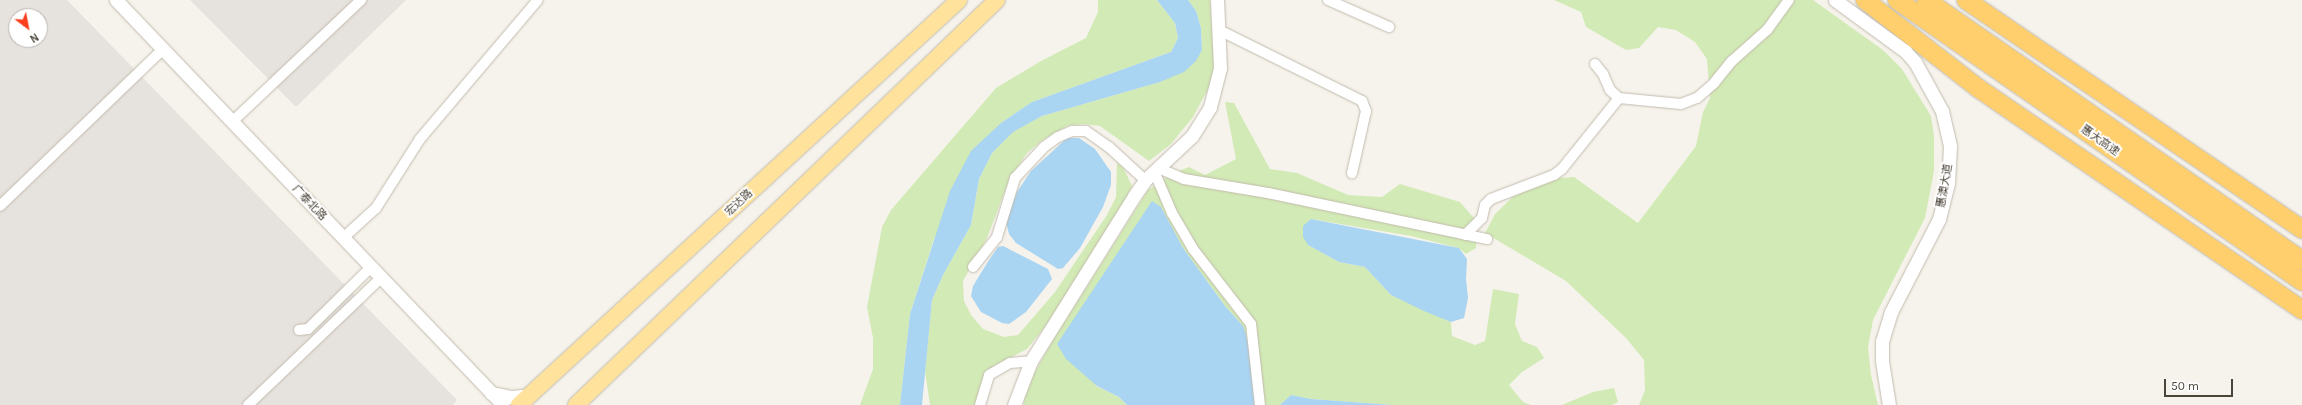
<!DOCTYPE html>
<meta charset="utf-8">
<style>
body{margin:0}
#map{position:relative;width:2302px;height:405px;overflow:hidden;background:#f6f3ec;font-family:Karla,"Noto Sans SC",sans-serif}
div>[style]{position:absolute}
.industrial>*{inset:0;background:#e6e2dd}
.green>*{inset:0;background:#d2eab5}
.water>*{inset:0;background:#a9d4f2}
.roads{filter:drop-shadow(0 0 1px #c2bbae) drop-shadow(0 0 1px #c2bbae)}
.minor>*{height:10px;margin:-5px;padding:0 5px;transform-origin:5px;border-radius:5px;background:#fff}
.tertiary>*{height:13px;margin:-6.5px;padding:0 6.5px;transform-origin:6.5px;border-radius:6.5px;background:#fff}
.primary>*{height:16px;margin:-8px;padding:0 8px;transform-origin:8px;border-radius:8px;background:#ffe39c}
.motorway>*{height:18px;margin:-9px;padding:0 9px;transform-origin:9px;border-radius:9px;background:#ffcf6e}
span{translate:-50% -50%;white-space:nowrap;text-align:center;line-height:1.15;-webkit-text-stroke:3.5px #fff;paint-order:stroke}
.street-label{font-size:11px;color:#4b4439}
.north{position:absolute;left:8px;top:8px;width:40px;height:40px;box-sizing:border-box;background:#fff;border:1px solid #b7b4b0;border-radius:50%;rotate:148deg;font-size:11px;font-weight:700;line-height:16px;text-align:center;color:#4b4439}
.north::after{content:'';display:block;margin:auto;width:14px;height:18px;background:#fc3f1d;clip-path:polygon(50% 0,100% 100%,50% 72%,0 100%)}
.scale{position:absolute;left:2164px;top:379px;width:69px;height:18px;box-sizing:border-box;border:2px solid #4b4439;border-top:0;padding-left:5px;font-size:12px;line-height:14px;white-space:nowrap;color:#4b4439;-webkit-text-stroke:3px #fff;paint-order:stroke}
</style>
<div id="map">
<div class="industrial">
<div style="clip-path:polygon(evenodd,0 0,67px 0,457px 400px,453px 405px,0 405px,0 0,16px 16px,40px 16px,40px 40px,16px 40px,16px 16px)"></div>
<div style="clip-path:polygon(190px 0,406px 0,296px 107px)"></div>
</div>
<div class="green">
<div style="clip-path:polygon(1098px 0,1157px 0,1175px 23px,1178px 38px,1171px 52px,1032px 102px,1001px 123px,934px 239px,910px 314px,900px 405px,860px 405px,873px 369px,873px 338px,867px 307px,882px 227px,891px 210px,996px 88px,1041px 61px,1086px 38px,1098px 12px)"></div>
<div style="clip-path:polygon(1188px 0,1210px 0,1214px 63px,1213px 80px,1193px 117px,1171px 144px,1149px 161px,1100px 126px,1083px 124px,1067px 126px,1044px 139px,1027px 153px,1010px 178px,987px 238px,963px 281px,964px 301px,971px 315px,983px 329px,1004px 337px,1018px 335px,1055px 292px,1107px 215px,1116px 197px,1117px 163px,1124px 169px,1132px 186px,1120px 212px,1047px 324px,1027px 349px,994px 366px,985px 374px,975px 405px,930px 405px,925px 371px,932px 300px,943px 275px,971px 225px,979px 179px,992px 153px,1012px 132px,1042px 116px,1160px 82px,1202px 50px,1201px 28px,1196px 11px)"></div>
<div style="clip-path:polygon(1554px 0,1813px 0,1883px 50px,1902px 69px,1931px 116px,1934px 136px,1934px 171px,1925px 218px,1873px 320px,1868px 347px,1871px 375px,1878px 405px,1639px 405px,1645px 390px,1644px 360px,1626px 338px,1566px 281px,1485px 233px,1495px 214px,1518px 192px,1559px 178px,1574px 177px,1638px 223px,1696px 146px,1703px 112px,1710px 98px,1707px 59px,1695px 42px,1676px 30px,1658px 27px,1639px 48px,1626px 50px,1586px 27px,1581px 12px)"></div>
<div style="clip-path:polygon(1225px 102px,1234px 103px,1270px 169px,1297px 173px,1348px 195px,1382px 197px,1400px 184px,1460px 202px,1478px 223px,1476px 248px,1466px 254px,1459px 248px,1411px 236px,1311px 219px,1308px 245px,1339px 262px,1365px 267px,1391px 295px,1451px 322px,1452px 336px,1475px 345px,1485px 341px,1493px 289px,1519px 294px,1515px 324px,1522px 341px,1537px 347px,1544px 358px,1522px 372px,1509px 385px,1523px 402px,1531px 405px,1393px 405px,1311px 399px,1291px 395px,1280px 405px,1256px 405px,1243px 326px,1225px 306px,1183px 248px,1161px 207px,1096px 386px,1119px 397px,1127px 405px,1024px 405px,1025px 390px,1050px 345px,1148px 190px,1172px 174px,1189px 167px,1205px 175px,1236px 159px)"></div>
<div style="clip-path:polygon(1614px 388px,1618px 402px,1612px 405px,1562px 405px,1593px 392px)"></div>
</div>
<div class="water">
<div style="clip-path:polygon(1157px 0,1188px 0,1196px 11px,1201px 28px,1202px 50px,1196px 61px,1184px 72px,1160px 82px,1042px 116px,1013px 132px,992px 153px,979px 179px,971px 225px,943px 275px,932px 300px,922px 405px,900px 405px,910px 314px,950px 191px,971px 151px,1001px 123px,1032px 102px,1171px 52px,1178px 38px,1175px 23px)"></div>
<div style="clip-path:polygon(1067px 138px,1079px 138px,1095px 149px,1111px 172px,1111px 185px,1103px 207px,1080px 248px,1063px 268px,1058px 269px,1016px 243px,1009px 234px,1006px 222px,1017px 192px,1031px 171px)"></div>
<div style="clip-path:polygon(1152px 201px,1161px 207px,1183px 248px,1225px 306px,1243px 326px,1249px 344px,1256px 405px,1127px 405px,1119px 397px,1097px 386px,1066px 359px,1057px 344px)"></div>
<div style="clip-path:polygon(1311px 219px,1459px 248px,1467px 259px,1466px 279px,1468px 298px,1464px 318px,1451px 322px,1424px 311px,1391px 295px,1365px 267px,1339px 262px,1308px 245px,1303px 237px,1303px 226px)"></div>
<div style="clip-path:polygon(1003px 246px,1048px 269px,1052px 279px,1026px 312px,1009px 324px,1002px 323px,981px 312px,971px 296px,973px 286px,989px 260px,998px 247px)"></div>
<div style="clip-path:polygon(1291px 395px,1311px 399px,1393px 405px,1280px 405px)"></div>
</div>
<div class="roads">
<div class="minor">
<div style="left:1328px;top:0;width:67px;rotate:23.9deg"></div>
<div style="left:1219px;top:30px;width:160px;rotate:26.4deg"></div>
<div style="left:1362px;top:101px;width:11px;rotate:68deg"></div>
<div style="left:1366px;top:111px;width:64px;rotate:102.7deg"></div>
<div style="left:1595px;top:64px;width:13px;rotate:51deg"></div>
<div style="left:1603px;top:74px;width:17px;rotate:66deg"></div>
<div style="left:1610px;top:90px;width:12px;rotate:42deg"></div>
<div style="left:1619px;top:98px;width:62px;rotate:5.5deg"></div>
<div style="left:1681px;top:104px;width:17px;rotate:-21deg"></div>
<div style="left:1697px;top:98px;width:23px;rotate:-41deg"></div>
<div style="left:1714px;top:83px;width:28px;rotate:-51deg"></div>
<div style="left:1732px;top:61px;width:47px;rotate:-41.5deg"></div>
<div style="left:1767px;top:30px;width:37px;rotate:-54deg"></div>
<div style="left:232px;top:122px;width:178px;rotate:-43.4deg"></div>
<div style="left:1158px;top:168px;width:28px;rotate:23deg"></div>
<div style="left:1184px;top:179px;width:85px;rotate:9.5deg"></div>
<div style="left:1268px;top:193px;width:224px;rotate:11.9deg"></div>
<div style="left:1154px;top:171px;width:46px;rotate:66.8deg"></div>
<div style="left:1172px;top:213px;width:42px;rotate:59.7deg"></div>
<div style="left:1193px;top:249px;width:95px;rotate:52.3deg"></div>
<div style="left:1251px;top:324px;width:81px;rotate:83.7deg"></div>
<div style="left:0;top:206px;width:226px;rotate:-43.9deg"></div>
<div style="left:1465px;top:235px;width:24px;rotate:-45deg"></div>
<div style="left:1482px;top:218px;width:13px;rotate:-77deg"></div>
<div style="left:1485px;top:205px;width:8px;rotate:-45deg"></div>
<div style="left:1491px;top:199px;width:67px;rotate:-20.9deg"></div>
<div style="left:1554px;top:175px;width:10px;rotate:-37deg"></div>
<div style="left:1562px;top:169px;width:91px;rotate:-51.2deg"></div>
<div style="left:343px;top:238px;width:45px;rotate:-42.3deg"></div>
<div style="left:376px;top:208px;width:82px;rotate:-57.5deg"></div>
<div style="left:420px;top:139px;width:182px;rotate:-49.7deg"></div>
<div style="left:973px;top:267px;width:38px;rotate:-51deg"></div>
<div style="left:997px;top:237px;width:62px;rotate:-73deg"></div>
<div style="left:1015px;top:178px;width:42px;rotate:-46.9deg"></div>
<div style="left:1044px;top:147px;width:17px;rotate:-36deg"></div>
<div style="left:1058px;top:137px;width:15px;rotate:-23deg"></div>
<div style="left:1072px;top:131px;width:14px"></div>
<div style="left:1086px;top:131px;width:28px;rotate:35deg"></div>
<div style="left:1109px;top:147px;width:49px;rotate:42.5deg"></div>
<div style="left:299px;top:330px;width:9px;rotate:-6deg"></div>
<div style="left:308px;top:329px;width:87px;rotate:-44.5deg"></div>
<div style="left:248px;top:405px;width:182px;rotate:-43.7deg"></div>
<div style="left:980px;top:405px;width:31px;rotate:-73deg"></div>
<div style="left:989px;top:375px;width:24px;rotate:-30deg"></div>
<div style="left:1010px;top:363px;width:21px;rotate:-5deg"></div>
</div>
<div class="tertiary">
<div style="left:116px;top:0;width:560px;rotate:46.3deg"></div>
<div style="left:1835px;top:0;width:87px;rotate:36.1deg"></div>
<div style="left:1905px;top:51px;width:15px;rotate:48deg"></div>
<div style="left:1915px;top:62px;width:56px;rotate:61.1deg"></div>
<div style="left:1942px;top:111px;width:36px;rotate:77deg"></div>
<div style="left:1950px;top:146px;width:37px;rotate:93deg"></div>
<div style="left:1948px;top:183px;width:37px;rotate:104deg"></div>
<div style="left:1939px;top:219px;width:105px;rotate:117.3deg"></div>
<div style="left:1891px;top:312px;width:30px;rotate:107deg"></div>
<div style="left:1882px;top:341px;width:20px;rotate:90deg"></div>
<div style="left:1882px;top:361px;width:45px;rotate:81deg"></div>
<div style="left:491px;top:393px;width:21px;rotate:11deg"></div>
<div style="left:512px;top:397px;width:18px;rotate:-6deg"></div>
<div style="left:1014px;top:405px;width:47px;rotate:-68.9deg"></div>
<div style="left:1031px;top:361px;width:195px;rotate:-58deg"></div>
<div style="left:1134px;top:196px;width:19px;rotate:-55deg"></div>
<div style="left:1145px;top:180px;width:64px;rotate:-43.1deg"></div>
<div style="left:1192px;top:136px;width:34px;rotate:-58deg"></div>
<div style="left:1210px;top:107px;width:40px;rotate:-75.6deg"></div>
<div style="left:1220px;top:68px;width:68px;rotate:-92.5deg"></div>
</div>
<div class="primary">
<div style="left:519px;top:405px;width:598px;rotate:-42.63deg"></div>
<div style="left:576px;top:405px;width:584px;rotate:-43.89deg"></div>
</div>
<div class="motorway">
<div style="left:1865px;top:0;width:143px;rotate:37.9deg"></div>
<div style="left:1978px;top:88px;width:393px;rotate:34.4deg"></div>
<div style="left:1897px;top:0;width:493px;rotate:34.8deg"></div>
<div style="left:1926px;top:0;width:457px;rotate:34.7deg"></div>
<div style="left:1966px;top:0;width:407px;rotate:34.3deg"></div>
</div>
</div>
<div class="street-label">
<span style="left:2100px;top:141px;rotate:35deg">惠大高速</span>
<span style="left:1945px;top:186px;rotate:-80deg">惠澳大道</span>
<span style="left:309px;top:203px;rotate:46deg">广泰北路</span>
<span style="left:739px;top:203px;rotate:-43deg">宏达路</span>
</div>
<div class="north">N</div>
<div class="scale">50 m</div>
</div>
